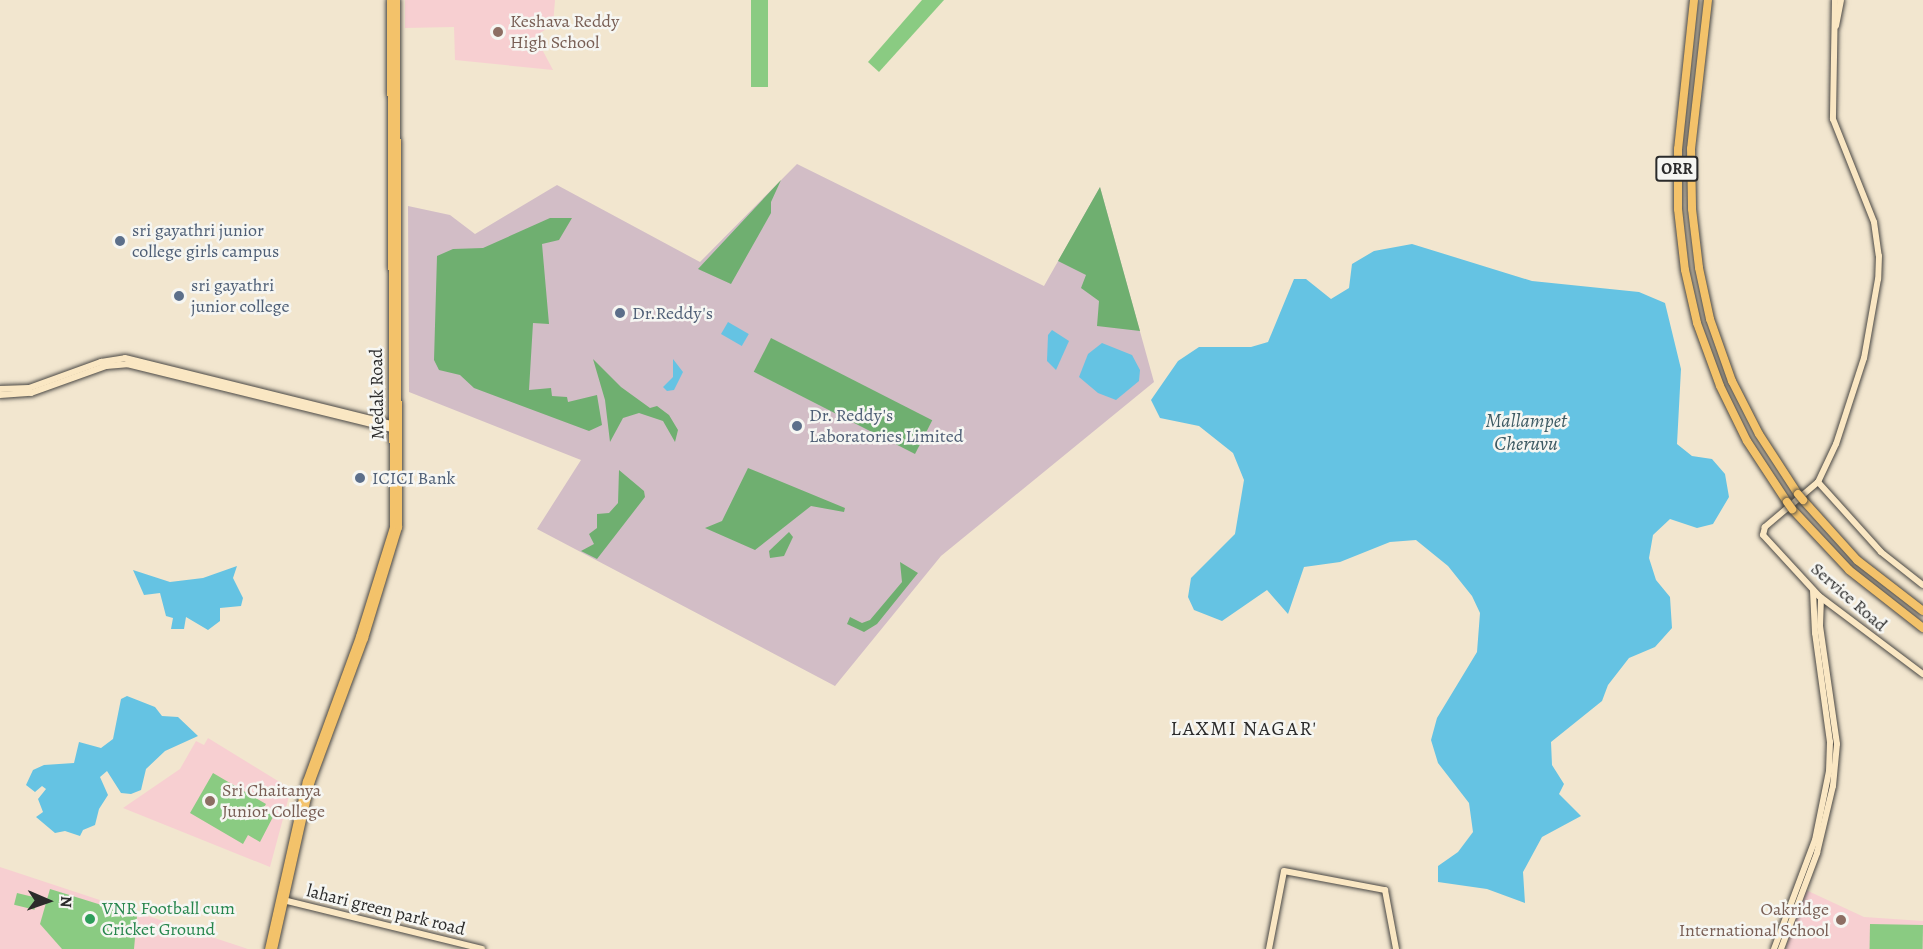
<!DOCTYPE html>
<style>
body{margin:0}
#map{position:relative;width:1923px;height:949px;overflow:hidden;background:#f2e6cf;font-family:Alegreya,serif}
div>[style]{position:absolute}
.built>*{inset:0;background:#f7cfd1}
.industrial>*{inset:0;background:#d2bdc6}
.green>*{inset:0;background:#8acb82;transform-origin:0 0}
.forest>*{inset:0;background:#6faf70;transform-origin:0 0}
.water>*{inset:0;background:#65c3e3;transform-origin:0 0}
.roads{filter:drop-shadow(0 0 2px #494744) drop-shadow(0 0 2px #494744)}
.secondary>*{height:6px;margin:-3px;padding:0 3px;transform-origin:3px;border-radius:3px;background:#fae7c3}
.primary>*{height:7px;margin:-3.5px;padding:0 3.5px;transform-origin:3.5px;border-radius:3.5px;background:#f3c26a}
.highway>*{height:8px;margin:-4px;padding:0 4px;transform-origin:4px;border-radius:4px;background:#f3c26a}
.bridges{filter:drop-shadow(0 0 2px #494744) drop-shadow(0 0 2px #494744)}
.highway-bridge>*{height:8px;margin:-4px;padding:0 4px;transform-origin:4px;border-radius:4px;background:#f3c26a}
.dots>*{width:16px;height:16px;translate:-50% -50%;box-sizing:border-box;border:3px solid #f6f6f2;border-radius:50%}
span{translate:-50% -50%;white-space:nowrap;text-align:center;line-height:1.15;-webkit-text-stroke:5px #f6f6f2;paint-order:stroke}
.shield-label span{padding:2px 4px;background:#f6f6f2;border:2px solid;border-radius:4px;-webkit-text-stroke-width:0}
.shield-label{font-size:16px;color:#2b2b2b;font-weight:700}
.education-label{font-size:18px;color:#785e54}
.left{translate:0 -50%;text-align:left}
.right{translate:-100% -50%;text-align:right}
.service-label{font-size:18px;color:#4e5e75}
.street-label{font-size:18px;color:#2b2b2b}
.leisure-label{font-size:18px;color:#27864d}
.water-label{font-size:20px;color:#3c5962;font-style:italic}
.neighbourhood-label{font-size:20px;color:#2b2b2b;letter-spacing:1.5px}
.north{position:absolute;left:18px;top:871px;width:60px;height:60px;-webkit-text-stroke:4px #f6f6f2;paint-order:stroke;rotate:92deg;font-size:16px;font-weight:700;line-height:24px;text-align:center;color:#2b2b2b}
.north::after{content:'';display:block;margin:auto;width:21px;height:27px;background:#2b2b2b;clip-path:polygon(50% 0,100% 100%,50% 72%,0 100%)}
</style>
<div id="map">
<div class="built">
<div style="clip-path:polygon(405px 0,555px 0,553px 25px,535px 36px,553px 70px,455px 60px,454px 27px,405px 28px)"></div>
<div style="clip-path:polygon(208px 738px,291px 789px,270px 867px,123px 808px,180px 769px,196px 741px,204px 745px)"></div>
<div style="clip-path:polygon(0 867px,248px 949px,0 949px)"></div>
<div style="clip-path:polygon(1806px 890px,1864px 917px,1923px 921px,1923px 949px,1785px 949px)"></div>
</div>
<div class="industrial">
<div style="clip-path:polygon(797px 164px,1044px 286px,1100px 187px,1154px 382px,941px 556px,835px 686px,537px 529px,581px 460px,409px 392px,408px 206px,450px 215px,475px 234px,557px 185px,700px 262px)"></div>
</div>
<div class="green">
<div style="left:751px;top:0;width:17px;height:87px"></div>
<div style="clip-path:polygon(922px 0,944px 0,879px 72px,868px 62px)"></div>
<div style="clip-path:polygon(213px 773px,266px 804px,263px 809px,274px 815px,260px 842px,248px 835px,243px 844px,190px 813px)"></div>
<div style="clip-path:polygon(50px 889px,137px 916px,134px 949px,62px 949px,40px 924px)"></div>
<div style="left:17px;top:893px;width:21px;height:12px;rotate:14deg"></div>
<div style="left:1870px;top:924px;width:53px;height:25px;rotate:1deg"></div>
</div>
<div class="forest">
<div style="clip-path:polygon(781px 180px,771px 202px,771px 213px,731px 284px,698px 269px)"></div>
<div style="clip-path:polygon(1100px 187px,1140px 331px,1097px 326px,1099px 301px,1081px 288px,1086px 275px,1058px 261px)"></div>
<div style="clip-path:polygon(550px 218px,572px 218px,559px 240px,542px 244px,549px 324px,533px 323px,529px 390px,551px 388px,552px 396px,567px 397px,568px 402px,597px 395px,602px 425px,589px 431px,474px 388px,460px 375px,439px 370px,434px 360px,437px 256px,453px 249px,483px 248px)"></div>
<div style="left:771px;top:338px;width:181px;height:38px;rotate:27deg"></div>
<div style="clip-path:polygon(593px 359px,621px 387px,650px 408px,657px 406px,669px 415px,678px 430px,675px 442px,663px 421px,639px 413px,623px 418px,610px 442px,605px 400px)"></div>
<div style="clip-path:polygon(748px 468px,845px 508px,844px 512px,811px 506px,755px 550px,705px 528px,722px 521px)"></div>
<div style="clip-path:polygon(619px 470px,644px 491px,645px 497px,597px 559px,581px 551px,594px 544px,589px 534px,597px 528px,597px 514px,609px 513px,618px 503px)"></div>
<div style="clip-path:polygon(789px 532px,793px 537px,784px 556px,770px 558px,769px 551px)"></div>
<div style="clip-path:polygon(900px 562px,918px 573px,877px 624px,864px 632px,847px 624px,850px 617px,862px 623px,870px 620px,902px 582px)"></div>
</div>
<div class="water">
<div style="clip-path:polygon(1412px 244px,1532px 281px,1639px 292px,1665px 303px,1681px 369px,1677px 444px,1692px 456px,1712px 459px,1725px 474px,1729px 497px,1713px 524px,1697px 528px,1670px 519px,1653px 535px,1649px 558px,1656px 580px,1670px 597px,1672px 628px,1655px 647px,1629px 658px,1608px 685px,1602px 701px,1551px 742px,1552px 765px,1564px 784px,1559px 794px,1581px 816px,1542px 837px,1523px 872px,1525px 903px,1487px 889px,1438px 882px,1438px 866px,1458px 852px,1473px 832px,1469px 803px,1438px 763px,1431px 740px,1437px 718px,1477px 652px,1480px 613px,1472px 596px,1448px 566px,1416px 540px,1390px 542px,1340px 562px,1304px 567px,1288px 614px,1267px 590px,1222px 621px,1194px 610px,1188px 597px,1191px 578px,1235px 534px,1244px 480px,1233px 453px,1199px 426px,1160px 418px,1151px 400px,1178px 361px,1199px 347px,1251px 347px,1268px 342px,1294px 279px,1306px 279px,1331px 299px,1349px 288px,1352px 264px,1374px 251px)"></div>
<div style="left:728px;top:322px;width:24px;height:14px;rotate:30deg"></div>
<div style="clip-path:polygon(1052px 330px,1069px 341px,1056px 370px,1047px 361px,1048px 335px)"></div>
<div style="clip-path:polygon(1102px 343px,1132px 355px,1140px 370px,1139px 381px,1116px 400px,1098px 393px,1079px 377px,1088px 354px)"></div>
<div style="clip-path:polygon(673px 359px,683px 372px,674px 390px,667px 391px,663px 387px,673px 377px)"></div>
<div style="clip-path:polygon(237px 566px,233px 578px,243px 598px,241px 606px,220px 608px,220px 621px,208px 630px,186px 617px,184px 629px,171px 629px,173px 618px,166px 616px,160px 593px,144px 595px,133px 570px,170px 582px,203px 578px)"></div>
<div style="clip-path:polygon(127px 696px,155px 707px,162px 716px,178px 717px,198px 736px,165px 751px,146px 769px,141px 790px,131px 794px,121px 793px,107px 771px,100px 777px,108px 795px,99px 809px,95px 825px,83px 830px,80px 836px,65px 831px,55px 833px,36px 817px,43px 812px,38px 799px,46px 789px,42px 786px,35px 792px,26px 785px,33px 770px,44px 765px,74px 763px,79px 742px,101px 748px,113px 739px,121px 699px)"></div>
</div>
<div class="roads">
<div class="secondary">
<div style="left:1835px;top:0;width:119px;rotate:91deg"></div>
<div style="left:1833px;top:119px;width:111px;rotate:68.3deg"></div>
<div style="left:1874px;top:222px;width:34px;rotate:82deg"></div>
<div style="left:1879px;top:256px;width:23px;rotate:92deg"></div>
<div style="left:1878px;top:279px;width:80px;rotate:100deg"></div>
<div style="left:1864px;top:358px;width:90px;rotate:108deg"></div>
<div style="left:1836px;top:444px;width:42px;rotate:115.3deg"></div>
<div style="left:1818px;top:482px;width:70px;rotate:139.7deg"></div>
<div style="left:1765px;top:527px;width:8px;rotate:104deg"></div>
<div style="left:1763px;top:535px;width:83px;rotate:47.4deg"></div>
<div style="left:1819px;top:596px;width:130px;rotate:36.9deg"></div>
<div style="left:1836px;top:26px;width:26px;rotate:-79deg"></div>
<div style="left:0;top:389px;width:29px;rotate:-2deg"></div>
<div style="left:29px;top:388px;width:77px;rotate:-19.9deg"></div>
<div style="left:101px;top:362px;width:24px;rotate:-9deg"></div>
<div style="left:125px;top:358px;width:275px;rotate:13.9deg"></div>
<div style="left:0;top:395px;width:31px;rotate:-4deg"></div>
<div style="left:31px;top:393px;width:80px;rotate:-19.8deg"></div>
<div style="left:106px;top:366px;width:21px;rotate:-5deg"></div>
<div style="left:127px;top:364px;width:273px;rotate:13.8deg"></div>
<div style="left:1818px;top:482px;width:94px;rotate:48deg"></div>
<div style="left:1881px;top:552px;width:53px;rotate:38.2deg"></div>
<div style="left:283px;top:900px;width:205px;rotate:13.8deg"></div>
<div style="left:1269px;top:949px;width:79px;rotate:-79.1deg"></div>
<div style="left:1284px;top:871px;width:103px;rotate:10.7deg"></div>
<div style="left:1385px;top:890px;width:60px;rotate:79.4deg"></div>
<div style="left:1774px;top:949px;width:116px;rotate:-69.4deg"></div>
<div style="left:1815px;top:840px;width:70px;rotate:-78.5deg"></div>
<div style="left:1829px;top:771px;width:29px;rotate:-88deg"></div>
<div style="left:1830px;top:742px;width:110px;rotate:-97.8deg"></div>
<div style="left:1815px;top:633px;width:43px;rotate:-92.7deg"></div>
<div style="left:1781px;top:949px;width:103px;rotate:-69.4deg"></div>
<div style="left:1817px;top:853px;width:69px;rotate:-76.6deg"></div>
<div style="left:1833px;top:786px;width:42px;rotate:-84.6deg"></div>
<div style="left:1837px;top:744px;width:119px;rotate:-98.2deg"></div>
<div style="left:1820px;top:626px;width:28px;rotate:-88deg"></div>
</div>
<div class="primary">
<div style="left:268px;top:949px;width:172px;rotate:-77.3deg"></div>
<div style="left:306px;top:781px;width:154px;rotate:-69.9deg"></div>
<div style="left:359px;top:636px;width:114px;rotate:-72.7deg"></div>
<div style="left:393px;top:527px;width:527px;rotate:-90.33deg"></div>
<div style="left:273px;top:949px;width:170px;rotate:-77.4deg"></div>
<div style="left:310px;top:783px;width:155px;rotate:-69.6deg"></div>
<div style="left:364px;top:638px;width:116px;rotate:-73deg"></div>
<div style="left:398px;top:527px;width:527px;rotate:-90.22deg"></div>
</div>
<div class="highway">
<div style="left:1694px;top:0;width:150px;rotate:96.1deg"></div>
<div style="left:1678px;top:149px;width:60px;rotate:90deg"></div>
<div style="left:1678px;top:209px;width:61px;rotate:83.5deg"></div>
<div style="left:1685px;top:270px;width:54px;rotate:77.2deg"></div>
<div style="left:1697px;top:323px;width:67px;rotate:69.9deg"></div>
<div style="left:1720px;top:386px;width:61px;rotate:63.9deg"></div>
<div style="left:1747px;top:441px;width:73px;rotate:56.7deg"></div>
<div style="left:1708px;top:0;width:150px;rotate:96.5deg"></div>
<div style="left:1691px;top:149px;width:60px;rotate:89deg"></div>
<div style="left:1692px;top:209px;width:59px;rotate:83.2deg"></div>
<div style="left:1699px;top:268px;width:52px;rotate:77.8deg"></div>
<div style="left:1710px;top:319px;width:66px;rotate:70.5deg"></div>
<div style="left:1732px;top:381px;width:59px;rotate:63deg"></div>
<div style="left:1759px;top:434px;width:72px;rotate:57deg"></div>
<div style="left:1803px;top:500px;width:81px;rotate:48deg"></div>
<div style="left:1857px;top:560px;width:83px;rotate:37.7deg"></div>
<div style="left:1792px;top:509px;width:83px;rotate:46.9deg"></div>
<div style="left:1849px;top:570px;width:94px;rotate:38.1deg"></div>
</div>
</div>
<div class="bridges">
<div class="highway-bridge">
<div style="left:1798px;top:494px;width:8px;rotate:50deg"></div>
<div style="left:1787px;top:502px;width:9px;rotate:54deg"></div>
</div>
</div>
<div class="dots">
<div style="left:498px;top:32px;background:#8d6e63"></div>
<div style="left:120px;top:241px;background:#5c6f8a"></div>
<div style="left:179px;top:296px;background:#5c6f8a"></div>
<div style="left:620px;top:313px;background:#5c6f8a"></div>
<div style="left:797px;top:426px;background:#5c6f8a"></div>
<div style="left:360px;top:478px;background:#5c6f8a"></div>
<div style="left:210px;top:801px;background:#8d6e63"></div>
<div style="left:90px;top:919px;background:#2e9e5b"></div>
<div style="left:1841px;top:920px;background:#8d6e63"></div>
</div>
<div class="shield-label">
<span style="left:1677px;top:169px">ORR</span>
</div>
<div class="education-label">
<span class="left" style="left:510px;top:32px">Keshava Reddy<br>High School</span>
<span class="left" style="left:222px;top:801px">Sri Chaitanya<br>Junior College</span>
<span class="right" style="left:1829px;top:920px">Oakridge<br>International School</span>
</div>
<div class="service-label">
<span class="left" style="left:132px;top:241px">sri gayathri junior<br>college girls campus</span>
<span class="left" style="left:191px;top:296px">sri gayathri<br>junior college</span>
<span class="left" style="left:632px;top:313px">Dr.Reddy's</span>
<span class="left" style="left:809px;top:426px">Dr. Reddy's<br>Laboratories Limited</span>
<span class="left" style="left:372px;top:478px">ICICI Bank</span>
</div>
<div class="street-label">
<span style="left:377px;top:394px;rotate:-91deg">Medak Road</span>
<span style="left:1849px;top:597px;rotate:41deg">Service Road</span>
<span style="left:386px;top:910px;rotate:14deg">lahari green park road</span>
</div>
<div class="leisure-label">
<span class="left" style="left:102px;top:919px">VNR Football cum<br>Cricket Ground</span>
</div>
<div class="water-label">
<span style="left:1526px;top:432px">Mallampet<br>Cheruvu</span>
</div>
<div class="neighbourhood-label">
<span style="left:1244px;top:728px">LAXMI NAGAR'</span>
</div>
<div class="north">N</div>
</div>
